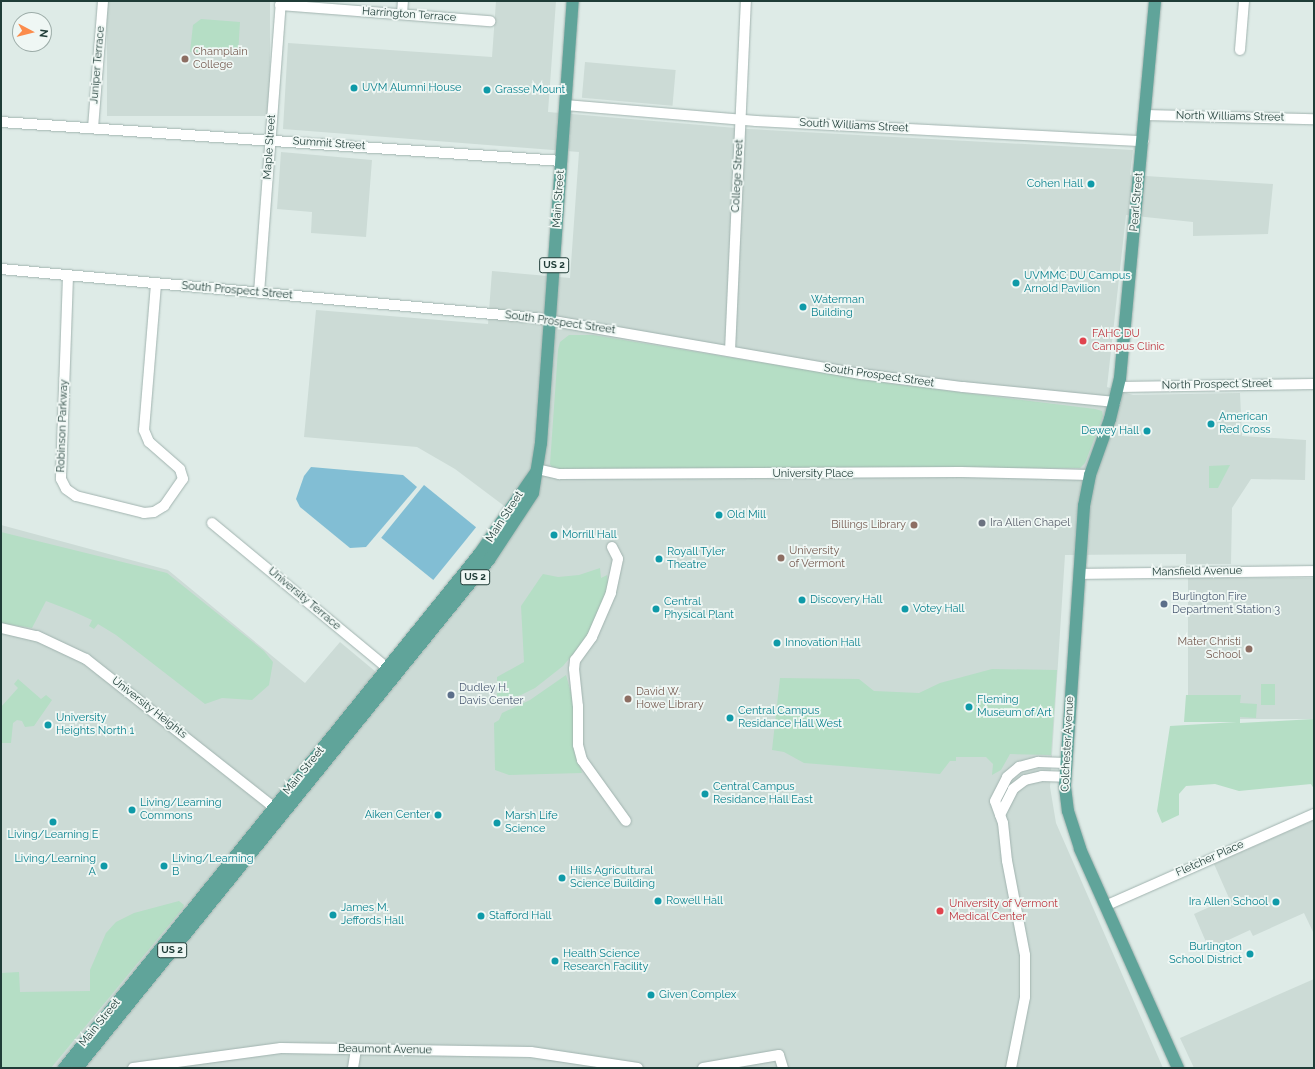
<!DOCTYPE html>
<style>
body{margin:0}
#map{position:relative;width:1315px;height:1069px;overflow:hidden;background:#deebe7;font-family:Raleway,sans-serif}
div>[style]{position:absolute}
.built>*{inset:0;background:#ccdbd6;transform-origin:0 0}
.green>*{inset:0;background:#b5dec5;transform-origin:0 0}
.water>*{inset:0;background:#82bed4;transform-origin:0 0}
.roads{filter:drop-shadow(0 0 1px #a1b3af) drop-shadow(0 0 1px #a1b3af)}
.minor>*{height:10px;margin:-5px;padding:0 5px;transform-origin:5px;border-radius:5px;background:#fff}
.major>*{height:12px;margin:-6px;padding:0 6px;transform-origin:6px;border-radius:6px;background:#60a49a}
.dots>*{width:11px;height:11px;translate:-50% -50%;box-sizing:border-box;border:2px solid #eff7f4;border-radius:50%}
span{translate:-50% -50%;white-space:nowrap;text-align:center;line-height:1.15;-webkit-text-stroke:3.5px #eff7f4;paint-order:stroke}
.shield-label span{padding:1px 3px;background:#eff7f4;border:1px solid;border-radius:3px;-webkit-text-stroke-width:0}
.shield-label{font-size:10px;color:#1f3c37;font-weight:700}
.street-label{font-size:11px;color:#1f3c37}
.education-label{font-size:11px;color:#785e54}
.left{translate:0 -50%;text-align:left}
.right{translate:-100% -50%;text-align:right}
.culture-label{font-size:11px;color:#0d838f}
.health-label{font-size:11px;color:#be3a42}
.worship-label{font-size:11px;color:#5b616d}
.service-label{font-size:11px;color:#4e5e75}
.frame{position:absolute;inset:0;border:2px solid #1f3c37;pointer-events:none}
.north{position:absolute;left:12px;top:12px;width:40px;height:40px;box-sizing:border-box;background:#eff7f4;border:1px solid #9caca8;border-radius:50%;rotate:97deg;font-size:11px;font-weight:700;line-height:16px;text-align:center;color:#1f3c37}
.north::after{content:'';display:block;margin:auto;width:14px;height:18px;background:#fb8c4c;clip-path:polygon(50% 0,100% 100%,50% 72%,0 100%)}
</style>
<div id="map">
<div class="built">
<div style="left:107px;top:1px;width:163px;height:115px"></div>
<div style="clip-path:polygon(496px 1px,556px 1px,548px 112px,748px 129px,1133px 150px,1130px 175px,1273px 184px,1268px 234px,1193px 236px,1193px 222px,1126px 215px,1107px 387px,1133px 395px,1240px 393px,1242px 436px,1306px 440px,1305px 480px,1251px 479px,1232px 508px,1231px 564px,1186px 564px,1186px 554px,1065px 555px,1050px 787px,1056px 823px,1163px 1068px,1px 1068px,1px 525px,168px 570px,305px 683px,340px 642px,394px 687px,496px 561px,523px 520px,455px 469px,417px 447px,304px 437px,316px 310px,488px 324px,492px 271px,570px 278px,579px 152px,283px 129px,288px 43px,492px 57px)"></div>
<div style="left:585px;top:62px;width:91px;height:36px;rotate:5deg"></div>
<div style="clip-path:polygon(281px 152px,372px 160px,366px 237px,311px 233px,312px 212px,277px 209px)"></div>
<div style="left:1314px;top:578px;width:141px;height:126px;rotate:90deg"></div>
<div style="clip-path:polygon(1314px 820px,1314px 934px,1304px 913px,1253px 936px,1250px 930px,1209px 949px,1194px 914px,1229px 898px,1214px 864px)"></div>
<div style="clip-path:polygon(1314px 979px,1314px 1068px,1194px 1068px,1180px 1038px)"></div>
</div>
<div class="green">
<div style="clip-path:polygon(201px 19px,240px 22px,238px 55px,190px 52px,193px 25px)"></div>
<div style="clip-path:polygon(569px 335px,593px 335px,893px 384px,1095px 409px,1102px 411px,1103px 416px,1085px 463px,1080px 468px,561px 470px,553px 469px,550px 464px,558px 350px,560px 342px)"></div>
<div style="clip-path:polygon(1230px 465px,1218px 488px,1209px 488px,1209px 466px)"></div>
<div style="clip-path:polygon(1px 532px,167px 573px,264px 651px,273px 662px,269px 685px,252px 700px,222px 698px,205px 704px,116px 635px,98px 624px,94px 629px,89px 626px,92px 620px,72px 611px,46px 601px,32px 628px,1px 623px)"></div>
<div style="clip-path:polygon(600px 568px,601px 578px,607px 575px,608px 582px,611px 581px,587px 637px,579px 647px,563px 666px,535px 688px,521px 695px,497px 701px,497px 677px,524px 662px,521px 606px,540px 578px,543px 574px,558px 577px,579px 575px)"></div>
<div style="clip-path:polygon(992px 669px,1057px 670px,1051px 755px,1010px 754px,1001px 770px,992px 775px,993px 764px,986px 757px,956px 757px,956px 761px,950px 761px,940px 774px,804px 763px,784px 752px,772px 750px,780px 678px,859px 679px,874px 691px,919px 693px,940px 683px)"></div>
<div style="clip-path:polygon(566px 675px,574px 703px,576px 752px,582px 773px,509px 775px,495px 770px,494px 723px,499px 720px,502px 713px,530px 700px)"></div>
<div style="clip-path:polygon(18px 679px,41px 699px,46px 695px,52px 700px,34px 726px,25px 727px,22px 721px,17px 720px,13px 723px,11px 743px,2px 743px,1px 707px,18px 688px,14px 684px)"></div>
<div style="left:1261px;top:684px;width:14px;height:21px"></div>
<div style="clip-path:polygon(1186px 695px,1241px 695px,1240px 703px,1257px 704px,1256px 718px,1240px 717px,1240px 723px,1314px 719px,1314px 789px,1311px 784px,1239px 791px,1215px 784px,1186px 786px,1179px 794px,1179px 815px,1162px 823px,1157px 811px,1170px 726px,1237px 722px,1184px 722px)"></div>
<div style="clip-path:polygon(179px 901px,184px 905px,183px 908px,51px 1068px,1px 1068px,1px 973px,19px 972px,20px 992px,90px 991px,90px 970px,106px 933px,116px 922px,134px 913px)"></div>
</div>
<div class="water">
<div style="clip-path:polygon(311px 467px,403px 475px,417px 487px,366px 547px,350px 548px,300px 507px,296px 499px,304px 476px)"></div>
<div style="left:424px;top:485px;width:67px;height:68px;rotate:39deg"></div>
</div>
<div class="roads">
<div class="minor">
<div style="left:280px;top:5px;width:211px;rotate:4.4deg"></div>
<div style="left:402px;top:14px;width:13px;rotate:-86deg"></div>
<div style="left:1240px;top:50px;width:49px;rotate:-85.3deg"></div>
<div style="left:565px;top:105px;width:192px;rotate:4.8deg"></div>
<div style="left:756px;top:121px;width:388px;rotate:3deg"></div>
<div style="left:1145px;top:115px;width:169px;rotate:1.4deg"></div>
<div style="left:1px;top:122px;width:561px;rotate:3.98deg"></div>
<div style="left:93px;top:128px;width:127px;rotate:-85.5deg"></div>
<div style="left:1px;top:269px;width:537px;rotate:5.23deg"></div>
<div style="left:536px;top:318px;width:330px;rotate:9.8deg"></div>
<div style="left:861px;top:374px;width:103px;rotate:7.3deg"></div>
<div style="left:963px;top:387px;width:153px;rotate:5.6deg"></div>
<div style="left:68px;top:276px;width:203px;rotate:92deg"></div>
<div style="left:61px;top:479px;width:11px;rotate:63deg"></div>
<div style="left:66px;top:489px;width:12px;rotate:35deg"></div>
<div style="left:76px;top:496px;width:70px;rotate:14deg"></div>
<div style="left:144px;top:513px;width:10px;rotate:-6deg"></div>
<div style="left:154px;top:512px;width:12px;rotate:-31deg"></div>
<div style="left:164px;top:506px;width:33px;rotate:-55deg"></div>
<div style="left:183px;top:479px;width:10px;rotate:-107deg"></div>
<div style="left:180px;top:469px;width:41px;rotate:-138.9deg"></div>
<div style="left:149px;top:442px;width:13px;rotate:-113deg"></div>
<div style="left:144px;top:430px;width:146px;rotate:-85.3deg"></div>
<div style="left:259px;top:293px;width:293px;rotate:-85.7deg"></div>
<div style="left:730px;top:351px;width:350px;rotate:-87.4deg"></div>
<div style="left:1119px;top:387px;width:195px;rotate:-0.9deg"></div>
<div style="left:537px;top:469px;width:23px;rotate:13deg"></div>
<div style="left:559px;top:474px;width:402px;rotate:-0.3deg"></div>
<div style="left:961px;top:472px;width:129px;rotate:1.3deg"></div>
<div style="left:212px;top:523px;width:235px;rotate:39.6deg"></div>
<div style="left:612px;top:547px;width:13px;rotate:63deg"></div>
<div style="left:618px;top:559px;width:35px;rotate:102deg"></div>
<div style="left:611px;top:593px;width:48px;rotate:113.4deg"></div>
<div style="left:592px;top:637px;width:29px;rotate:126deg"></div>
<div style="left:575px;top:660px;width:9px;rotate:96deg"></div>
<div style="left:574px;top:669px;width:37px;rotate:84deg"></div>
<div style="left:578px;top:706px;width:39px;rotate:90deg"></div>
<div style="left:578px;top:745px;width:16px;rotate:75deg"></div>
<div style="left:582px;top:760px;width:75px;rotate:54.2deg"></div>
<div style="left:1079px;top:574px;width:235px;rotate:-0.7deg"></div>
<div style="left:1px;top:628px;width:37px;rotate:13deg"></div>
<div style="left:37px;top:636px;width:54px;rotate:25.1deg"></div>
<div style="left:86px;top:659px;width:247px;rotate:38.3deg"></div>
<div style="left:1000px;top:815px;width:29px;rotate:-63deg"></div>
<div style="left:1013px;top:789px;width:15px;rotate:-37deg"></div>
<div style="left:1025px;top:780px;width:17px;rotate:-13deg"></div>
<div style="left:1042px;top:776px;width:23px;rotate:2deg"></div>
<div style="left:1105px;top:906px;width:228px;rotate:-23.8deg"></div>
<div style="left:133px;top:1068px;width:149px;rotate:-7.7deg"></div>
<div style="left:281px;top:1048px;width:250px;rotate:0.9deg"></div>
<div style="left:531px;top:1052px;width:108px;rotate:8.5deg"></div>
<div style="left:353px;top:1068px;width:18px;rotate:-81deg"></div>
<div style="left:703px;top:1068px;width:77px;rotate:-9.7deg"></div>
<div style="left:779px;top:1055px;width:14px;rotate:73deg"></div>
<div style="left:1011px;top:1068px;width:72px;rotate:-78.8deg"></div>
<div style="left:1025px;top:997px;width:42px;rotate:-90deg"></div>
<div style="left:1025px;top:955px;width:96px;rotate:-100.8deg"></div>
<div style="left:1007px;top:861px;width:38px;rotate:-96deg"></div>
<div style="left:1003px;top:823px;width:23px;rotate:-110deg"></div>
<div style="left:995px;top:801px;width:27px;rotate:-63deg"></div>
<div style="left:1007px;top:777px;width:16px;rotate:-40deg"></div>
<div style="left:1019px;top:767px;width:20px;rotate:-15deg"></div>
<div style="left:1038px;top:762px;width:28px;rotate:2deg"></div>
</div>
<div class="major">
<div style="left:1155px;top:1px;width:379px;rotate:95.3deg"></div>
<div style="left:1120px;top:378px;width:42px;rotate:103.7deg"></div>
<div style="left:1110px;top:419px;width:59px;rotate:109.7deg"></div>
<div style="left:1090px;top:475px;width:32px;rotate:101deg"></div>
<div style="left:1084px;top:506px;width:282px;rotate:93.9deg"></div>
<div style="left:1065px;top:787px;width:24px;rotate:83deg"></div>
<div style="left:1068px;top:811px;width:40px;rotate:72deg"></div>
<div style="left:1080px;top:849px;width:240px;rotate:65.9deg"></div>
<div style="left:64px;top:1068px;width:662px;rotate:-51.07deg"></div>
<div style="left:480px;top:553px;width:98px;rotate:-55.3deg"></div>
<div style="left:77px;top:1068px;width:654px;rotate:-50.96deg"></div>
<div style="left:489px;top:560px;width:80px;rotate:-56.7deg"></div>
<div style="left:533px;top:493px;width:51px;rotate:-80.9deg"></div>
<div style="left:541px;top:443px;width:443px;rotate:-85.9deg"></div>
</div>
</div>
<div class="dots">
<div style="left:185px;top:59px;background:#8d6e63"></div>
<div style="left:354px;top:88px;background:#0f9aa8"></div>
<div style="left:487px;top:90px;background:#0f9aa8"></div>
<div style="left:1091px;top:184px;background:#0f9aa8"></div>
<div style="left:1016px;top:283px;background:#0f9aa8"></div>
<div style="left:803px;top:307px;background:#0f9aa8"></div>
<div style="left:1083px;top:341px;background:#e0444e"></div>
<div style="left:1211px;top:424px;background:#0f9aa8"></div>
<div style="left:1147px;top:431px;background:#0f9aa8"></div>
<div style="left:719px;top:515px;background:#0f9aa8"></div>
<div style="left:982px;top:523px;background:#6b7280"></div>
<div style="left:914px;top:525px;background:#8d6e63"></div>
<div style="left:554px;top:535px;background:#0f9aa8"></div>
<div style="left:781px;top:558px;background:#8d6e63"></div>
<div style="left:659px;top:559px;background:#0f9aa8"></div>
<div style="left:802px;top:600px;background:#0f9aa8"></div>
<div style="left:1164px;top:604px;background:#5c6f8a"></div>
<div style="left:656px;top:609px;background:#0f9aa8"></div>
<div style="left:905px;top:609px;background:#0f9aa8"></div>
<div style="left:777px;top:643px;background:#0f9aa8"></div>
<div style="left:1249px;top:649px;background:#8d6e63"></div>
<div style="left:451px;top:695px;background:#5c6f8a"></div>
<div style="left:628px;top:699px;background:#8d6e63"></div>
<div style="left:969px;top:707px;background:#0f9aa8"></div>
<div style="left:730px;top:718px;background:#0f9aa8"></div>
<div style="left:48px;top:725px;background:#0f9aa8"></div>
<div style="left:705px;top:794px;background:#0f9aa8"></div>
<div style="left:132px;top:810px;background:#0f9aa8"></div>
<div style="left:438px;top:815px;background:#0f9aa8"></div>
<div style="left:53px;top:822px;background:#0f9aa8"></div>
<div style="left:497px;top:823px;background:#0f9aa8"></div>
<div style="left:104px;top:866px;background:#0f9aa8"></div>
<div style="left:164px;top:866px;background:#0f9aa8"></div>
<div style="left:562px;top:878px;background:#0f9aa8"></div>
<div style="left:658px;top:901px;background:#0f9aa8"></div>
<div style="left:1276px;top:902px;background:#0f9aa8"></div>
<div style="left:940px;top:911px;background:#e0444e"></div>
<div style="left:333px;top:915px;background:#0f9aa8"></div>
<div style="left:481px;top:916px;background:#0f9aa8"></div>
<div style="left:1250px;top:954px;background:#0f9aa8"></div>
<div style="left:555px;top:961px;background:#0f9aa8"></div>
<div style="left:651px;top:995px;background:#0f9aa8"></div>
</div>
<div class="shield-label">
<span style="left:554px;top:265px">US 2</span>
<span style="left:475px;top:577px">US 2</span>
<span style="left:172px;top:950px">US 2</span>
</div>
<div class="street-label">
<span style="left:409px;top:15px;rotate:4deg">Harrington Terrace</span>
<span style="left:98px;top:65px;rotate:-85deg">Juniper Terrace</span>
<span style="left:1230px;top:117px;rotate:1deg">North Williams Street</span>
<span style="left:854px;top:126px;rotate:3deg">South Williams Street</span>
<span style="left:329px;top:144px;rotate:4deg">Summit Street</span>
<span style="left:270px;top:147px;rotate:-86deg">Maple Street</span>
<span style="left:738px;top:176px;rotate:-87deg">College Street</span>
<span style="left:559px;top:199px;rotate:-86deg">Main Street</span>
<span style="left:1137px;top:202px;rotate:-85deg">Pearl Street</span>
<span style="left:237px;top:291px;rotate:5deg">South Prospect Street</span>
<span style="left:560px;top:323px;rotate:8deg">South Prospect Street</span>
<span style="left:879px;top:376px;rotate:8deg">South Prospect Street</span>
<span style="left:1217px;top:385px;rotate:-1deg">North Prospect Street</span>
<span style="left:63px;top:426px;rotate:-88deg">Robinson Parkway</span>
<span style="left:813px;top:474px">University Place</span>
<span style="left:505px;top:517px;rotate:-57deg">Main Street</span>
<span style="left:1197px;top:572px;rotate:-1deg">Mansfield Avenue</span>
<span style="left:304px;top:599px;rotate:40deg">University Terrace</span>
<span style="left:149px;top:708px;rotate:38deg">University Heights</span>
<span style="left:1068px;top:744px;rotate:-87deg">Colchester Avenue</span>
<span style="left:304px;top:771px;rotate:-51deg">Main Street</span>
<span style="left:1210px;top:859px;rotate:-24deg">Fletcher Place</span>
<span style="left:100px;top:1023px;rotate:-51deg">Main Street</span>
<span style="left:385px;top:1050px;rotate:1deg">Beaumont Avenue</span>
</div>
<div class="education-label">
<span class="left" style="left:193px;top:59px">Champlain<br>College</span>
<span class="right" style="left:906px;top:525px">Billings Library</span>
<span class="left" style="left:789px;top:558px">University<br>of Vermont</span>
<span class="right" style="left:1241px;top:649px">Mater Christi<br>School</span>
<span class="left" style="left:636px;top:699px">David W.<br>Howe Library</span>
</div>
<div class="culture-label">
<span class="left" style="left:362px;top:88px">UVM Alumni House</span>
<span class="left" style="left:495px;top:90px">Grasse Mount</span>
<span class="right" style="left:1083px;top:184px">Cohen Hall</span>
<span class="left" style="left:1024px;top:283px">UVMMC DU Campus<br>Arnold Pavilion</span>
<span class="left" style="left:811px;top:307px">Waterman<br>Building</span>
<span class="left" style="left:1219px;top:424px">American<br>Red Cross</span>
<span class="right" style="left:1139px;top:431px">Dewey Hall</span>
<span class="left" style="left:727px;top:515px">Old Mill</span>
<span class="left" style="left:562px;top:535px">Morrill Hall</span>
<span class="left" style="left:667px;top:559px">Royall Tyler<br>Theatre</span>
<span class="left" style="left:810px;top:600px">Discovery Hall</span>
<span class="left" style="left:664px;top:609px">Central<br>Physical Plant</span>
<span class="left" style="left:913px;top:609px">Votey Hall</span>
<span class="left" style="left:785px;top:643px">Innovation Hall</span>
<span class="left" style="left:977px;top:707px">Fleming<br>Museum of Art</span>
<span class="left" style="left:738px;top:718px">Central Campus<br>Residance Hall West</span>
<span class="left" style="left:56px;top:725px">University<br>Heights North 1</span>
<span class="left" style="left:713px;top:794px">Central Campus<br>Residance Hall East</span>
<span class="left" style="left:140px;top:810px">Living/Learning<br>Commons</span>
<span class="right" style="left:430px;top:815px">Aiken Center</span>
<span class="left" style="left:505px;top:823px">Marsh Life<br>Science</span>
<span style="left:53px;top:835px">Living/Learning E</span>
<span class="right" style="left:96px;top:866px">Living/Learning<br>A</span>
<span class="left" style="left:172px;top:866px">Living/Learning<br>B</span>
<span class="left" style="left:570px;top:878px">Hills Agricultural<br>Science Building</span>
<span class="left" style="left:666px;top:901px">Rowell Hall</span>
<span class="right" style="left:1268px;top:902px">Ira Allen School</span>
<span class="left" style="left:341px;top:915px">James M.<br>Jeffords Hall</span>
<span class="left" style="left:489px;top:916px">Stafford Hall</span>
<span class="right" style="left:1242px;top:954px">Burlington<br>School District</span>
<span class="left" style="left:563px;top:961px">Health Science<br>Research Facility</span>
<span class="left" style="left:659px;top:995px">Given Complex</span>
</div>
<div class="health-label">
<span class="left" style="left:1092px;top:341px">FAHC DU<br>Campus Clinic</span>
<span class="left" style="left:949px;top:911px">University of Vermont<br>Medical Center</span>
</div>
<div class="worship-label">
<span class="left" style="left:990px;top:523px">Ira Allen Chapel</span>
</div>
<div class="service-label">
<span class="left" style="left:1172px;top:604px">Burlington Fire<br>Department Station 3</span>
<span class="left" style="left:459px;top:695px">Dudley H.<br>Davis Center</span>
</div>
<div class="frame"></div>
<div class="north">N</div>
</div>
